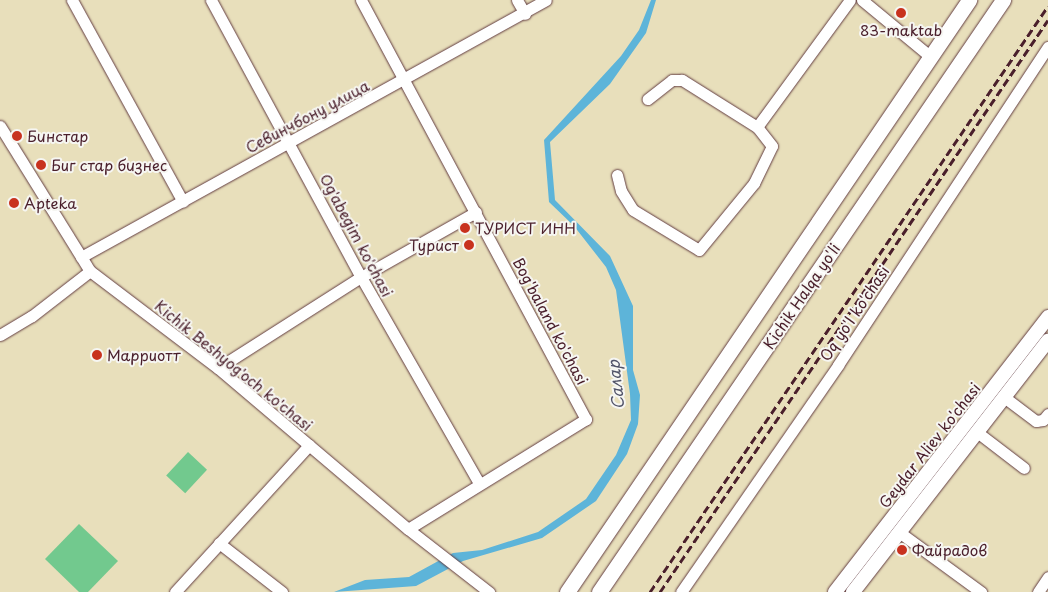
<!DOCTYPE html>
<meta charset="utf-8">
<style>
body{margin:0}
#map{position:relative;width:1048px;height:592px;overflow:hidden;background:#e8dfbb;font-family:"Playpen Sans",sans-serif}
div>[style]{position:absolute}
.green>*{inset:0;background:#72c98e;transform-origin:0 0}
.water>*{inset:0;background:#5db4d9}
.roads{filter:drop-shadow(0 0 1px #623c41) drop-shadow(0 0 1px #623c41)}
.minor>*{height:11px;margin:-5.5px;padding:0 5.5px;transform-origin:5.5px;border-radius:5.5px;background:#fff}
.major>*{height:14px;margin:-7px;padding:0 7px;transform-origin:7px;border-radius:7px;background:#fff}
.highway>*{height:15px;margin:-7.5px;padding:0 7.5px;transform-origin:7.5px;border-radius:7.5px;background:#fff}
.rail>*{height:3px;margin-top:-1.5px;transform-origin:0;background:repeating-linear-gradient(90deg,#4a1f2b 0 8px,transparent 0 12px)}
.dots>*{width:14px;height:14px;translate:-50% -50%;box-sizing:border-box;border:2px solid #f6f6f2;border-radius:50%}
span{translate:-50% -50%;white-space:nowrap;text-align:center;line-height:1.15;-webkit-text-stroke:4px #f6f6f2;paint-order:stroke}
.poi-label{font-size:15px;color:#4a1f2b}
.left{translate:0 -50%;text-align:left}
.right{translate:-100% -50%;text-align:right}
.street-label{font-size:15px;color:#4a1f2b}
.water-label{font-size:16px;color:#515368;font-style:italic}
</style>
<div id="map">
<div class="green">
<div style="left:188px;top:452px;width:26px;height:32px;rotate:43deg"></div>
<div style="clip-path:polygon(79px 524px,118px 561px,88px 592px,79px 592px,45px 559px)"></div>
</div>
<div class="water">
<div style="clip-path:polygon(651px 0,656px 0,646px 33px,610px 84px,550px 142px,555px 200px,610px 256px,633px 306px,633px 370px,640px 395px,638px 424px,627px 454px,596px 501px,542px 538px,463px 561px,416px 586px,334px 592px,365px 580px,409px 577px,453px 553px,482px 550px,538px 532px,586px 499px,616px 455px,631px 420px,630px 394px,616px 290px,606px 267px,574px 226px,549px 202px,544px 140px,621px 56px,639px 30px)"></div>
</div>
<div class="roads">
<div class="minor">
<div style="left:72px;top:0;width:230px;rotate:61.2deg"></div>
<div style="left:211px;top:0;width:315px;rotate:61.6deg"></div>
<div style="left:361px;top:277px;width:237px;rotate:60.2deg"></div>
<div style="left:361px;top:0;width:476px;rotate:61.8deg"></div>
<div style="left:586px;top:419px;width:209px;rotate:148.3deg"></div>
<div style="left:517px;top:0;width:16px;rotate:60deg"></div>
<div style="left:862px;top:0;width:89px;rotate:39.6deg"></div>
<div style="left:0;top:126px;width:171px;rotate:58.2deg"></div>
<div style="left:90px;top:271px;width:161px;rotate:37.2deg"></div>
<div style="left:218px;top:368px;width:249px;rotate:40.3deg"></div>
<div style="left:408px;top:529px;width:103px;rotate:37.9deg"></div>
<div style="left:757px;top:127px;width:157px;rotate:-53.8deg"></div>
<div style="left:617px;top:175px;width:16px;rotate:76deg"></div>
<div style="left:621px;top:191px;width:22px;rotate:58deg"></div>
<div style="left:633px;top:210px;width:77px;rotate:31.2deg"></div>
<div style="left:699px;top:250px;width:87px;rotate:-50.6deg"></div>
<div style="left:754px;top:183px;width:41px;rotate:-64.1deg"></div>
<div style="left:772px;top:146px;width:24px;rotate:-128deg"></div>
<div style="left:757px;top:127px;width:89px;rotate:-147.9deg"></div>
<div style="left:682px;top:80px;width:10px;rotate:180deg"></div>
<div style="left:672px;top:80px;width:31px;rotate:142deg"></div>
<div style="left:81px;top:257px;width:531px;rotate:-28.93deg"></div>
<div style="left:0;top:335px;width:37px;rotate:-31deg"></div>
<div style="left:32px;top:316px;width:73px;rotate:-37.8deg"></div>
<div style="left:218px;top:368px;width:169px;rotate:-32.5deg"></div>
<div style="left:361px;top:277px;width:132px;rotate:-29.5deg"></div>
<div style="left:1004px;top:397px;width:40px;rotate:37deg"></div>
<div style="left:1036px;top:421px;width:7px;rotate:-8deg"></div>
<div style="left:1043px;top:420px;width:8px;rotate:-50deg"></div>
<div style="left:977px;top:432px;width:59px;rotate:37.5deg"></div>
<div style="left:899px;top:532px;width:102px;rotate:36.2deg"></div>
<div style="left:219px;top:543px;width:80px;rotate:37.9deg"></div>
<div style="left:175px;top:592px;width:199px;rotate:-47.6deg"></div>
<div style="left:681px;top:592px;width:276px;rotate:-55.3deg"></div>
<div style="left:838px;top:365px;width:381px;rotate:-56.6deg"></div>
<div style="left:1038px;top:592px;width:18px;rotate:-56deg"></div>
</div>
<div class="major">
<div style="left:835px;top:592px;width:348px;rotate:-52.2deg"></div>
<div style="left:853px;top:592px;width:318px;rotate:-52.2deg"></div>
</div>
<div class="highway">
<div style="left:567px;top:592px;width:716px;rotate:-55.82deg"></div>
<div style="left:599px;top:592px;width:717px;rotate:-55.69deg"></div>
</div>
</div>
<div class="rail">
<div style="left:650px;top:592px;width:708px;rotate:-55.82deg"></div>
<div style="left:660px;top:592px;width:691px;rotate:-55.85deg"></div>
</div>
<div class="dots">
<div style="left:901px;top:13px;background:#c8321e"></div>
<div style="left:17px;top:136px;background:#c8321e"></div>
<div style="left:41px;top:165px;background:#c8321e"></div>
<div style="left:14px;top:203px;background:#c8321e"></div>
<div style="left:465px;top:228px;background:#c8321e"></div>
<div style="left:469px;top:245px;background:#c8321e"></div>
<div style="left:97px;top:355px;background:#c8321e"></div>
<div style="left:902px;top:550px;background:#c8321e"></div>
</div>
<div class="poi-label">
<span style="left:901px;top:30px">83-maktab</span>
<span class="left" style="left:27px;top:136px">Бинстар</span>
<span class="left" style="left:51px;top:165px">Биг стар бизнес</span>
<span class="left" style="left:24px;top:203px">Apteka</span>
<span class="left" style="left:475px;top:228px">ТУРИСТ ИНН</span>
<span class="right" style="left:459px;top:245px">Турист</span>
<span class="left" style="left:107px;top:355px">Марриотт</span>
<span class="left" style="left:912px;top:550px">Файрадов</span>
</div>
<div class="street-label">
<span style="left:307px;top:116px;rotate:-28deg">Севинчбону улица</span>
<span style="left:357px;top:235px;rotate:62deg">Og'abegim ko'chasi</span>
<span style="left:801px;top:296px;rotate:-56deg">Kichik Halqa yo'li</span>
<span style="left:854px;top:313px;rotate:-56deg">Oq yo'l ko'chasi</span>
<span style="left:551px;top:321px;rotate:62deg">Bog'baland ko'chasi</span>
<span style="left:234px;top:365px;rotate:39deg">Kichik Beshyog'och ko'chasi</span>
<span style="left:929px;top:445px;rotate:-52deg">Geydar Aliev ko'chasi</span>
</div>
<div class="water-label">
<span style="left:615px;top:385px;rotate:-96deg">Салар</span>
</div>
</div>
